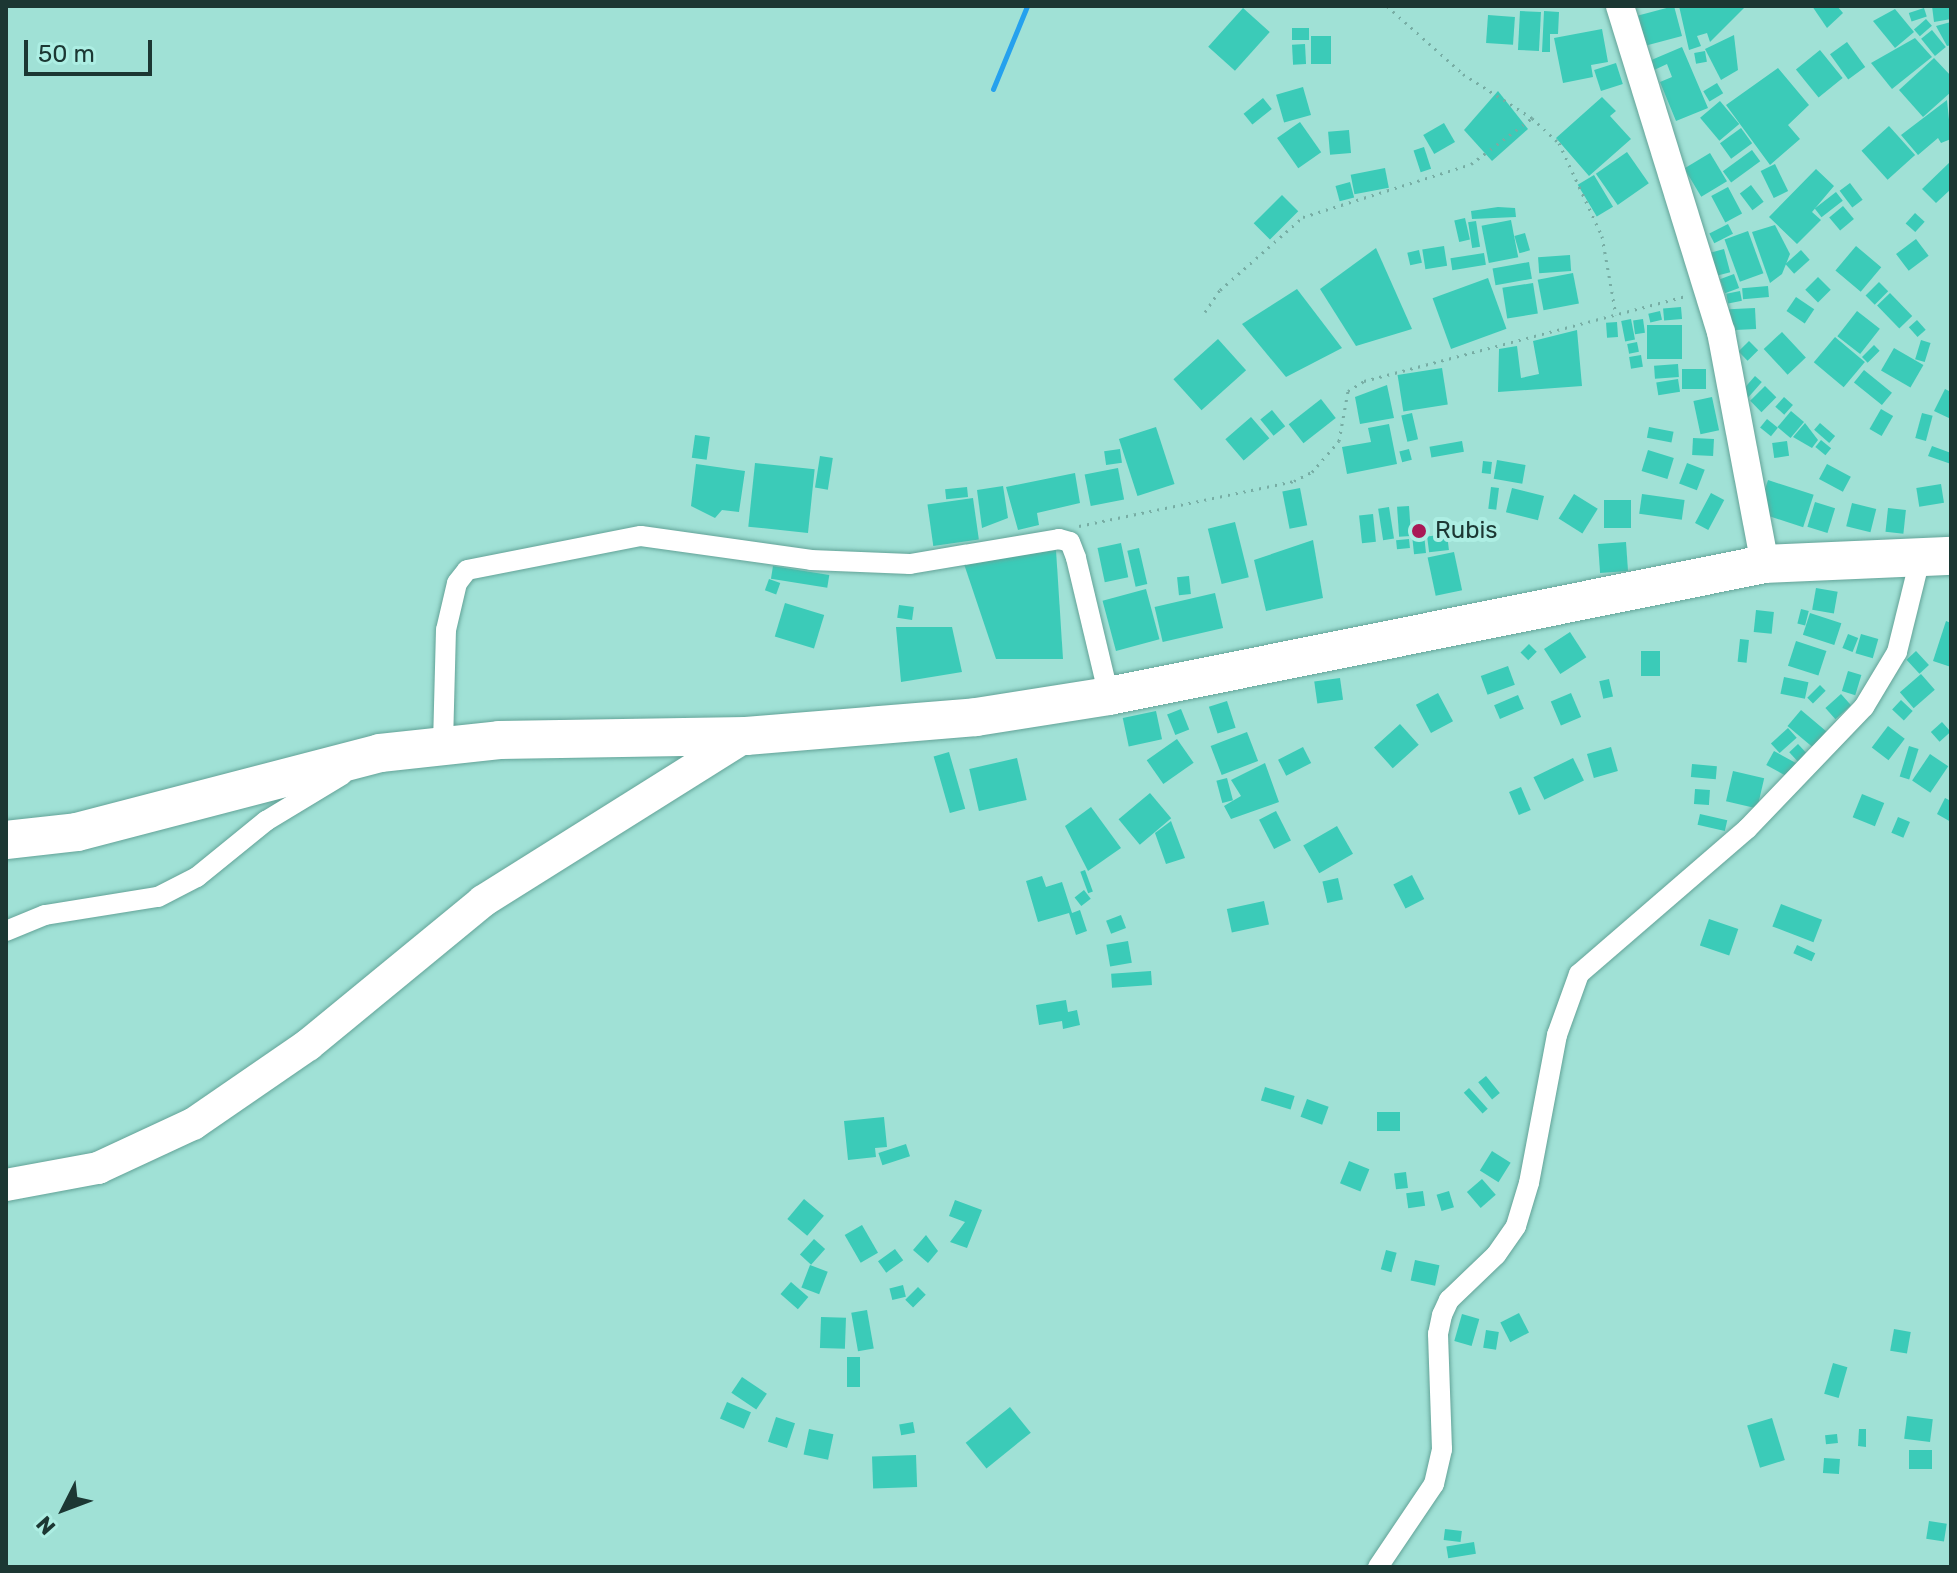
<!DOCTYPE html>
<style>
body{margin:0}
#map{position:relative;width:1957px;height:1573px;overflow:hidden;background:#a0e1d6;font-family:Rubik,sans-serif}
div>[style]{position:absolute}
.stream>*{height:5px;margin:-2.5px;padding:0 2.5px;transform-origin:2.5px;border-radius:2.5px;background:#25a1ee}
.building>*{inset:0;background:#3bcbb8;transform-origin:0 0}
.path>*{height:3px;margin-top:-1.5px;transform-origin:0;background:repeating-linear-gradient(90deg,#77ada4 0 2px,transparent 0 8px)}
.roads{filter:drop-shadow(0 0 2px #63a398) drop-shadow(0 0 2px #63a398)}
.street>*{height:20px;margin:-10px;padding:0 10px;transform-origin:10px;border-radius:10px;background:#fff}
.secondary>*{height:28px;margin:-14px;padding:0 14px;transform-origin:14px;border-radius:14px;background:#fff}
.primary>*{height:32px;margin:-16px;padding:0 16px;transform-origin:16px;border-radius:16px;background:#fff}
.highway>*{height:38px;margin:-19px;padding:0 19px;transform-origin:19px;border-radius:19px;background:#fff}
.dots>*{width:22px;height:22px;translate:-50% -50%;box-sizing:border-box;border:4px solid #adeee3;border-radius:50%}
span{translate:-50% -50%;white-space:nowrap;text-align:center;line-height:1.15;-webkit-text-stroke:8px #adeee3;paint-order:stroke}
.poi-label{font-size:24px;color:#1c3733}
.left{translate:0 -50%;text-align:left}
.frame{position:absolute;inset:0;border:8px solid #1c3733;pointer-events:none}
.north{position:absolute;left:24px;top:1469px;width:80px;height:80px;-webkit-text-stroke:6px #adeee3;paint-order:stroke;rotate:228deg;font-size:22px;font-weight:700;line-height:32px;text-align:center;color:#1c3733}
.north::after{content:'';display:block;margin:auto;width:28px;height:36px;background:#1c3733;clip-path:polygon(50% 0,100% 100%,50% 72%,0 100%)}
.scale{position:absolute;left:24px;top:40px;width:128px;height:36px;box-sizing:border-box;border:4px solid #1c3733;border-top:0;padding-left:10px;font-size:24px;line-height:28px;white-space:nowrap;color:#1c3733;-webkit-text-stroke:6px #adeee3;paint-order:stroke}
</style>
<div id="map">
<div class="stream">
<div style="left:993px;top:89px;width:90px;rotate:-67.7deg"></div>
</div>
<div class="building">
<div style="left:1674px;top:6px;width:31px;height:37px;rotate:75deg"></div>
<div style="clip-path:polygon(1679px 6px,1746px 6px,1710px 42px,1707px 33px,1697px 36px,1701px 46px,1689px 50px)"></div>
<div style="clip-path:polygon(1812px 6px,1837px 6px,1843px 13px,1827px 28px)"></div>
<div style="clip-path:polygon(1932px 6px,1951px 6px,1951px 19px,1934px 22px)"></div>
<div style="left:1243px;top:8px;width:36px;height:52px;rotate:42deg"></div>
<div style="left:1924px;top:8px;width:9px;height:16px;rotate:72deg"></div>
<div style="clip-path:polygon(1895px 9px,1914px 32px,1895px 48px,1873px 21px)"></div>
<div style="left:1520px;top:11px;width:21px;height:39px;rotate:3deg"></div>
<div style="clip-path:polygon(1544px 11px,1559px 12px,1558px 34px,1550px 34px,1550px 52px,1542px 52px)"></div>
<div style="left:1488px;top:15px;width:27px;height:28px;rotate:4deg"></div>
<div style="left:1926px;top:19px;width:9px;height:16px;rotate:49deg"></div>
<div style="clip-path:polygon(1951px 22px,1951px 45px,1947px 46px,1936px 26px)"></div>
<div style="left:1292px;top:28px;width:17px;height:12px"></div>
<div style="clip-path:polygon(1602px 29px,1608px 62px,1591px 65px,1593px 77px,1563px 83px,1554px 38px)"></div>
<div style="left:1932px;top:30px;width:22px;height:14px;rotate:51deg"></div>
<div style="clip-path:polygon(1734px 35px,1738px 70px,1721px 80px,1705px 49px)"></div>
<div style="left:1311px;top:36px;width:20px;height:28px"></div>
<div style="clip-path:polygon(1915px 38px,1932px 57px,1892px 89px,1871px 63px)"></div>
<div style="left:1847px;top:42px;width:31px;height:21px;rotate:54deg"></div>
<div style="left:1305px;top:44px;width:20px;height:13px;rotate:87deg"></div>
<div style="clip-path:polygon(1682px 47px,1708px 108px,1676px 121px,1660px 82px,1672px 77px,1667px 64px,1652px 71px,1649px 61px)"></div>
<div style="left:1820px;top:50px;width:36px;height:31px;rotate:51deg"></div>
<div style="left:1705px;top:51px;width:11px;height:11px;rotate:80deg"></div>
<div style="clip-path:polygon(1934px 58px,1951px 76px,1951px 92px,1923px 117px,1899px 90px)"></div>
<div style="left:1616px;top:63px;width:22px;height:23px;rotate:72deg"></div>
<div style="clip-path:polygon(1778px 68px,1809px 105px,1788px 125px,1800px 139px,1770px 165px,1726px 105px)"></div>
<div style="left:1717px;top:83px;width:12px;height:16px;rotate:59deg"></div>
<div style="left:1303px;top:87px;width:29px;height:28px;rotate:74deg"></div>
<div style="clip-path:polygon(1498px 91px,1528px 129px,1492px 161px,1464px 130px)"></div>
<div style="clip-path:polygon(1602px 97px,1616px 111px,1610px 116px,1631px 139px,1589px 176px,1556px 138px)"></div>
<div style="left:1263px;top:98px;width:14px;height:25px;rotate:51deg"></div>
<div style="clip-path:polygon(1947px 100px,1951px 139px,1941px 143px,1938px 138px,1918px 155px,1901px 135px)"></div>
<div style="left:1720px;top:101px;width:30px;height:26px;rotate:50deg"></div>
<div style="left:1300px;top:122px;width:37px;height:28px;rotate:55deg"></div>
<div style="left:1444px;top:123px;width:22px;height:24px;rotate:60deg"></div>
<div style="left:1889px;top:126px;width:39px;height:37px;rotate:48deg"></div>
<div style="left:1741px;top:128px;width:19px;height:26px;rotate:54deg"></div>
<div style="left:1349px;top:130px;width:23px;height:21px;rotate:85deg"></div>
<div style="left:1424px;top:147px;width:23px;height:11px;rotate:72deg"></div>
<div style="left:1752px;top:150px;width:14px;height:36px;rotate:54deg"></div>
<div style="left:1627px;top:152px;width:38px;height:38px;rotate:55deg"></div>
<div style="left:1710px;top:153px;width:33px;height:30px;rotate:59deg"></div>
<div style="clip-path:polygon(1951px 161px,1951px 189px,1936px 203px,1922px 189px)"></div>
<div style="left:1775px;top:164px;width:30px;height:16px;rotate:64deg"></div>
<div style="left:1385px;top:168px;width:20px;height:35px;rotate:79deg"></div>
<div style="clip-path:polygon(1816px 169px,1834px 186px,1812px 212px,1821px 220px,1797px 244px,1769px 217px)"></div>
<div style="left:1594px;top:175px;width:37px;height:19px;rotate:59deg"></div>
<div style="left:1350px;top:182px;width:16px;height:15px;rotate:75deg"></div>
<div style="left:1850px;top:183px;width:21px;height:13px;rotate:53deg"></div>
<div style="left:1751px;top:185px;width:21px;height:14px;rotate:53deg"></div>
<div style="left:1728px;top:187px;width:30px;height:19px;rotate:62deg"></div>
<div style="left:1836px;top:192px;width:11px;height:27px;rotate:52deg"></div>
<div style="left:1282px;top:195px;width:23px;height:40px;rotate:45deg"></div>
<div style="left:1843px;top:206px;width:17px;height:18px;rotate:50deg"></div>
<div style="clip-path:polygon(1498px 207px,1515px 208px,1516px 217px,1472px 219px,1471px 211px)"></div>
<div style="left:1915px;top:213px;width:13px;height:14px;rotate:42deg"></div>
<div style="left:1465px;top:218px;width:22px;height:11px;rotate:77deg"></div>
<div style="left:1511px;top:220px;width:38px;height:30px;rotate:79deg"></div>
<div style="left:1476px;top:221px;width:26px;height:8px;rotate:81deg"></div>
<div style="left:1728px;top:224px;width:11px;height:21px;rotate:63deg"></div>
<div style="clip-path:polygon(1775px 225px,1790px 254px,1782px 274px,1770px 283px,1752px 232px)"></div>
<div style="left:1748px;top:231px;width:45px;height:25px;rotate:70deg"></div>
<div style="left:1525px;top:233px;width:18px;height:11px;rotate:74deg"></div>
<div style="left:1916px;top:239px;width:21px;height:25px;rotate:53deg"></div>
<div style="left:1444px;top:246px;width:20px;height:22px;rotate:81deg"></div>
<div style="left:1856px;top:246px;width:33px;height:32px;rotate:40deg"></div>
<div style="clip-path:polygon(1376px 248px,1412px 329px,1356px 346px,1320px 289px)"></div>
<div style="left:1724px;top:249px;width:24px;height:16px;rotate:75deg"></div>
<div style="left:1419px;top:250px;width:13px;height:12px;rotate:77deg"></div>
<div style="left:1801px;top:250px;width:13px;height:21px;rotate:48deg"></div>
<div style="left:1484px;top:253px;width:12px;height:34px;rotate:81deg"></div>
<div style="left:1570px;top:255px;width:16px;height:32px;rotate:86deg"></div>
<div style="left:1529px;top:262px;width:17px;height:37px;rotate:80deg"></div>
<div style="left:1573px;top:273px;width:31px;height:36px;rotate:79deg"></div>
<div style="left:1734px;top:274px;width:15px;height:15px;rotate:70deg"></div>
<div style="left:1818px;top:277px;width:18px;height:18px;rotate:45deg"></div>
<div style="left:1488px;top:278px;width:54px;height:59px;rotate:70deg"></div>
<div style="left:1879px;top:282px;width:13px;height:19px;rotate:45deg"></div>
<div style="left:1533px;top:283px;width:31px;height:31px;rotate:81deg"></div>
<div style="left:1768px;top:286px;width:11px;height:26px;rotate:85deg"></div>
<div style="clip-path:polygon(1297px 289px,1342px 348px,1286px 377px,1242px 324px)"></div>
<div style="left:1740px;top:291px;width:10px;height:14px;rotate:79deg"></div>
<div style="left:1890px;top:293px;width:32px;height:18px;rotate:46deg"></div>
<div style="left:1796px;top:297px;width:22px;height:17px;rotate:34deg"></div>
<div style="left:1681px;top:307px;width:12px;height:18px;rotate:85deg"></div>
<div style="left:1755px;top:308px;width:21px;height:26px;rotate:87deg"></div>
<div style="left:1660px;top:311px;width:9px;height:12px;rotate:77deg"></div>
<div style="left:1857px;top:311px;width:29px;height:32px;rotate:38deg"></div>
<div style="left:1631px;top:319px;width:21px;height:10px;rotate:79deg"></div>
<div style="left:1643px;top:319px;width:14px;height:10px;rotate:82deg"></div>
<div style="left:1917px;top:320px;width:13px;height:11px;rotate:48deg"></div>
<div style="left:1617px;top:322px;width:15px;height:11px;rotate:86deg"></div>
<div style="left:1647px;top:325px;width:35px;height:34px"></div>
<div style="clip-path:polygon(1577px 330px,1582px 386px,1498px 392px,1499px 349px,1517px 346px,1521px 378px,1539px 374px,1533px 341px)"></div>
<div style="left:1782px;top:332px;width:35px;height:25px;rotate:47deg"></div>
<div style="left:1835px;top:337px;width:39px;height:33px;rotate:40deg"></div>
<div style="left:1218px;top:339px;width:42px;height:60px;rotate:48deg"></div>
<div style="left:1921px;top:340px;width:10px;height:20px;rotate:17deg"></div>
<div style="left:1749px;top:341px;width:13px;height:15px;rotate:45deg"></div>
<div style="left:1637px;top:342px;width:10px;height:10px;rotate:79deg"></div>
<div style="left:1874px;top:345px;width:8px;height:17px;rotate:45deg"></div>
<div style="left:1894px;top:348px;width:34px;height:26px;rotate:30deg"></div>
<div style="left:1641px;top:355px;width:12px;height:12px;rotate:81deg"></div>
<div style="left:1678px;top:364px;width:13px;height:24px;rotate:86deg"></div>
<div style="left:1442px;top:368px;width:37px;height:45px;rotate:81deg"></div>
<div style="left:1682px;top:369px;width:24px;height:20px"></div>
<div style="left:1864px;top:370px;width:36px;height:16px;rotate:39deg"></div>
<div style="left:1755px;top:376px;width:9px;height:22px;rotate:41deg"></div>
<div style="left:1678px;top:379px;width:13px;height:22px;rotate:81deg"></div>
<div style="clip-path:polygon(1387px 385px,1394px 418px,1360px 424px,1355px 397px)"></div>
<div style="left:1765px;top:386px;width:16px;height:21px;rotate:45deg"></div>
<div style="clip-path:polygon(1945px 389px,1951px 392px,1951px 419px,1934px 411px)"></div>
<div style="left:1712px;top:397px;width:34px;height:19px;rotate:78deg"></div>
<div style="left:1784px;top:397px;width:12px;height:13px;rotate:42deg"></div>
<div style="left:1321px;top:399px;width:24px;height:41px;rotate:52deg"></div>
<div style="left:1881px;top:409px;width:14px;height:23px;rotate:30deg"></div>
<div style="left:1272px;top:410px;width:21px;height:15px;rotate:51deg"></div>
<div style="left:1791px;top:411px;width:17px;height:21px;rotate:40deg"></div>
<div style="left:1412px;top:413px;width:27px;height:11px;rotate:77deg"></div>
<div style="left:1922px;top:413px;width:11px;height:26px;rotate:15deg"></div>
<div style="left:1251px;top:417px;width:28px;height:34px;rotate:49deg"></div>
<div style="left:1767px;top:419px;width:14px;height:11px;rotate:39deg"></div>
<div style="clip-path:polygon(1805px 423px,1818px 440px,1812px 448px,1793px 437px)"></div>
<div style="left:1820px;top:423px;width:20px;height:9px;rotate:41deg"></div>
<div style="clip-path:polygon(1389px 424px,1397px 464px,1347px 474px,1342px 447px,1371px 442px,1368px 428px)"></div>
<div style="left:1156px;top:427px;width:60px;height:39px;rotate:72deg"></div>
<div style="left:1649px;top:427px;width:25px;height:11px;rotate:11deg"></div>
<div style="left:695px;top:435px;width:15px;height:23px;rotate:8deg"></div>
<div style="left:1693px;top:438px;width:21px;height:17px;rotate:3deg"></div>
<div style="left:1821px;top:440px;width:13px;height:9px;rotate:39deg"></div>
<div style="left:1462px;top:441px;width:11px;height:33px;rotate:80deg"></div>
<div style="left:1787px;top:441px;width:15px;height:15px;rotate:82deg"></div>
<div style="clip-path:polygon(1932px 446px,1951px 453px,1951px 464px,1928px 456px)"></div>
<div style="left:1120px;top:449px;width:14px;height:16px;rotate:82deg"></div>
<div style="left:1409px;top:449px;width:11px;height:10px;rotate:75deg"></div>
<div style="left:1648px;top:450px;width:27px;height:22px;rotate:17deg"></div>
<div style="left:820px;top:456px;width:13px;height:32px;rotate:9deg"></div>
<div style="left:1497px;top:460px;width:29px;height:19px;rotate:10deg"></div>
<div style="left:1483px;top:461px;width:9px;height:12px;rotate:6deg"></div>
<div style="left:755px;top:463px;width:60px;height:64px;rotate:6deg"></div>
<div style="left:1687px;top:463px;width:19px;height:22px;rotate:21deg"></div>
<div style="clip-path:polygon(696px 464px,745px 471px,739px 512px,722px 510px,715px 518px,691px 506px)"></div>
<div style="left:1827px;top:464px;width:27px;height:17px;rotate:28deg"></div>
<div style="left:1118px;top:468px;width:32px;height:34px;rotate:79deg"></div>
<div style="clip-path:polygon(1075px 473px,1080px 503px,1037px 513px,1039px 525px,1018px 530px,1006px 487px)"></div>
<div style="left:1768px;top:480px;width:48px;height:34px;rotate:18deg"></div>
<div style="left:1941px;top:484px;width:19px;height:25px;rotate:81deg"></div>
<div style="clip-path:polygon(1003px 486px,1008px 518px,982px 528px,977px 490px)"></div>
<div style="left:967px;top:487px;width:10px;height:22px;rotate:84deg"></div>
<div style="left:1491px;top:487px;width:8px;height:22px;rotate:7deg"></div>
<div style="left:1300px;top:488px;width:38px;height:18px;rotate:79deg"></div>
<div style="left:1512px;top:488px;width:33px;height:25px;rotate:14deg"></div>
<div style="left:1711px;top:493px;width:15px;height:34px;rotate:28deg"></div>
<div style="left:1574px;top:494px;width:28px;height:29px;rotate:32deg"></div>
<div style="left:1642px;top:494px;width:43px;height:20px;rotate:8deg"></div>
<div style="left:973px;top:498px;width:42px;height:46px;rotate:82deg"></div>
<div style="left:1604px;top:500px;width:27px;height:28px"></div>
<div style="left:1815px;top:502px;width:21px;height:26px;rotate:17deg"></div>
<div style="left:1852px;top:503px;width:25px;height:24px;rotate:14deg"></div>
<div style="left:1409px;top:506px;width:30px;height:12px;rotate:86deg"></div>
<div style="left:1389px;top:507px;width:32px;height:11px;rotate:81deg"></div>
<div style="left:1888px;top:508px;width:18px;height:24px;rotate:6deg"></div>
<div style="left:1373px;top:514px;width:28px;height:14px;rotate:84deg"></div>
<div style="left:1235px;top:522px;width:57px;height:28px;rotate:76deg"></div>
<div style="left:1424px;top:534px;width:19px;height:12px;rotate:84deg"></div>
<div style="left:1447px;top:534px;width:16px;height:20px;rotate:83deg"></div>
<div style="left:1409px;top:539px;width:9px;height:13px;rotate:84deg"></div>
<div style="clip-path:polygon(1313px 540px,1323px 598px,1266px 611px,1254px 560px)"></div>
<div style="left:1626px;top:542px;width:29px;height:28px;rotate:86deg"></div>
<div style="left:1121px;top:543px;width:35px;height:24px;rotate:78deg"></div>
<div style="left:1139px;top:548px;width:37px;height:12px;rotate:77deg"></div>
<div style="clip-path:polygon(1056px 550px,1063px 659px,996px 659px,964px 564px)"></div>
<div style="left:1454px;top:552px;width:39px;height:27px;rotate:78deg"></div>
<div style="left:773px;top:566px;width:57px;height:13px;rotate:9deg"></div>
<div style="left:1189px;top:576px;width:18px;height:12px;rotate:84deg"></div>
<div style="left:769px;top:579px;width:12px;height:12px;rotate:20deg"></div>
<div style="left:1816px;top:588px;width:22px;height:22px;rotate:10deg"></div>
<div style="left:1146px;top:589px;width:52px;height:45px;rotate:75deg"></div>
<div style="left:1215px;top:593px;width:36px;height:62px;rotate:77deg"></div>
<div style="left:785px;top:603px;width:41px;height:35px;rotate:17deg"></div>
<div style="left:899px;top:605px;width:15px;height:13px;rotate:8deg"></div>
<div style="left:1801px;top:609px;width:8px;height:15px;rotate:14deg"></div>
<div style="left:1756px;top:610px;width:18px;height:22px;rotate:6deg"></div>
<div style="left:1810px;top:613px;width:33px;height:23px;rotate:18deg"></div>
<div style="clip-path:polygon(1946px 621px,1951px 623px,1951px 667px,1933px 661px)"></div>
<div style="clip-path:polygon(896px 627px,952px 627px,962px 672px,901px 682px)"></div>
<div style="left:1570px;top:632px;width:30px;height:31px;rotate:57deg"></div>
<div style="left:1848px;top:634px;width:11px;height:15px;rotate:22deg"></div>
<div style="left:1861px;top:634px;width:18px;height:20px;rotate:16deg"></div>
<div style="left:1740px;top:639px;width:9px;height:23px;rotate:6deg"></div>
<div style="left:1796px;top:641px;width:32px;height:26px;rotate:18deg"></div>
<div style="left:1529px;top:644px;width:11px;height:12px;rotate:45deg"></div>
<div style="left:1641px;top:651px;width:19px;height:25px"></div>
<div style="left:1916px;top:651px;width:19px;height:13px;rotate:47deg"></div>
<div style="left:1508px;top:666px;width:20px;height:29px;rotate:70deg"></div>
<div style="left:1848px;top:671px;width:14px;height:21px;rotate:17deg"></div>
<div style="left:1921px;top:674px;width:21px;height:28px;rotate:49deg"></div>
<div style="left:1784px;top:677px;width:25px;height:17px;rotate:12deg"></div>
<div style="left:1340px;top:678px;width:22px;height:26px;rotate:82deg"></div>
<div style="left:1609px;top:679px;width:18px;height:10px;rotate:77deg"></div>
<div style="left:1820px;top:685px;width:8px;height:18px;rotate:45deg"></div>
<div style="left:1438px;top:693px;width:32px;height:25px;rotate:62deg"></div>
<div style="left:1571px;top:693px;width:26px;height:22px;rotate:67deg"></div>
<div style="left:1841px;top:694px;width:15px;height:21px;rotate:48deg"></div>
<div style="left:1518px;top:695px;width:15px;height:26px;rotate:67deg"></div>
<div style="left:1901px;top:700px;width:16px;height:13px;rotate:43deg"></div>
<div style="left:1227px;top:701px;width:28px;height:19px;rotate:72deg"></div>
<div style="left:1181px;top:709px;width:22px;height:15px;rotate:68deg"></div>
<div style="left:1801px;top:710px;width:33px;height:21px;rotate:40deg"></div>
<div style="left:1156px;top:711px;width:29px;height:34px;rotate:78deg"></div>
<div style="left:1942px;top:722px;width:13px;height:15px;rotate:48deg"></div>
<div style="left:1400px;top:724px;width:28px;height:35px;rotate:48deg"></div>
<div style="left:1888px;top:726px;width:21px;height:27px;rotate:37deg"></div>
<div style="left:1788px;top:728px;width:13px;height:23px;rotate:48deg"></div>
<div style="left:1247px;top:732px;width:31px;height:39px;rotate:69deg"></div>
<div style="left:1177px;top:739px;width:29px;height:37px;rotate:55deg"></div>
<div style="left:1798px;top:744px;width:16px;height:12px;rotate:47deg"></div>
<div style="left:1909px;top:746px;width:10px;height:32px;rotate:17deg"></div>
<div style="left:1303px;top:747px;width:18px;height:28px;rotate:63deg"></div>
<div style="left:1611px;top:747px;width:25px;height:25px;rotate:74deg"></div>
<div style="left:1774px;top:751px;width:26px;height:16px;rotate:29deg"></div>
<div style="left:949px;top:752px;width:59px;height:16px;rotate:74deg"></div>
<div style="left:1930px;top:754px;width:22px;height:32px;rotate:34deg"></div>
<div style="left:1017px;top:758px;width:43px;height:49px;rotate:77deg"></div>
<div style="left:1573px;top:758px;width:25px;height:44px;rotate:64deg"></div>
<div style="clip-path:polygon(1265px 763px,1279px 802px,1231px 819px,1224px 806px,1241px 796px,1231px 780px)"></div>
<div style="left:1692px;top:764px;width:25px;height:13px;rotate:5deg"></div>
<div style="left:1733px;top:771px;width:32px;height:31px;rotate:13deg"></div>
<div style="left:1227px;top:778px;width:23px;height:11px;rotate:75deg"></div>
<div style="left:1521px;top:787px;width:25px;height:13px;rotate:67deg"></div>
<div style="left:1695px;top:789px;width:15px;height:15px;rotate:4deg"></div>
<div style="left:1150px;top:793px;width:33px;height:41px;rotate:50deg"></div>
<div style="left:1862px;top:794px;width:24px;height:25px;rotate:22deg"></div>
<div style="clip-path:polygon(1945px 798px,1951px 801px,1951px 822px,1937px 814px)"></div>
<div style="clip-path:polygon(1091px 807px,1121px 848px,1088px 871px,1065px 826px)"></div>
<div style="left:1276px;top:811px;width:33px;height:19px;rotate:63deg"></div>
<div style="left:1700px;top:814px;width:28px;height:11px;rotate:13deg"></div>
<div style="left:1898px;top:817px;width:13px;height:17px;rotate:23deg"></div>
<div style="clip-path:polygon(1171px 821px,1185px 858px,1166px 864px,1155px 833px)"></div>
<div style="left:1337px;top:826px;width:32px;height:39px;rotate:60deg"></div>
<div style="left:1085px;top:870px;width:23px;height:5px;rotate:70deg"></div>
<div style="left:1412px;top:875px;width:27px;height:21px;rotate:63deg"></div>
<div style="clip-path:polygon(1042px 876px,1046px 887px,1062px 882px,1072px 913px,1080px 910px,1087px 931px,1076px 935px,1069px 913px,1038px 922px,1026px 881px)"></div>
<div style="left:1338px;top:878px;width:22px;height:16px;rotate:77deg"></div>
<div style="left:1084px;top:890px;width:11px;height:12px;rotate:52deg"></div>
<div style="left:1264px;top:901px;width:24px;height:38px;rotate:78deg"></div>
<div style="left:1781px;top:904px;width:44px;height:24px;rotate:21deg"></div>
<div style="left:1121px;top:915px;width:14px;height:16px;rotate:69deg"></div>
<div style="left:1709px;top:919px;width:31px;height:28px;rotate:19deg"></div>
<div style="left:1128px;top:941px;width:22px;height:22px;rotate:80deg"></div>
<div style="left:1797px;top:945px;width:20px;height:9px;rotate:24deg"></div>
<div style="left:1151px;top:971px;width:14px;height:40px;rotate:86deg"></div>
<div style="clip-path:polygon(1066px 1000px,1068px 1012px,1077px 1010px,1080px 1025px,1063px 1029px,1062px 1021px,1039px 1025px,1036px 1005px)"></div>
<div style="left:1486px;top:1076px;width:22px;height:10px;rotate:51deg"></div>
<div style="left:1265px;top:1087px;width:31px;height:14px;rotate:17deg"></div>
<div style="left:1469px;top:1088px;width:28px;height:7px;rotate:48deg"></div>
<div style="left:1307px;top:1099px;width:23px;height:19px;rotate:20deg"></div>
<div style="left:1377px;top:1112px;width:23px;height:19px"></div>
<div style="clip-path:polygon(884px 1117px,887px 1147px,875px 1148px,876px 1157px,848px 1160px,844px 1121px)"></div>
<div style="left:906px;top:1144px;width:13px;height:29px;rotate:72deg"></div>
<div style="left:1492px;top:1151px;width:22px;height:23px;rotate:32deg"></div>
<div style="left:1349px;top:1161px;width:22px;height:24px;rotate:22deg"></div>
<div style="left:1406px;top:1172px;width:16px;height:12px;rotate:83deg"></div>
<div style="left:1482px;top:1179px;width:21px;height:20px;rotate:49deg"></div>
<div style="left:1423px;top:1191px;width:15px;height:17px;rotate:82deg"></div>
<div style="left:1449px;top:1191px;width:17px;height:13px;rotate:73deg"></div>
<div style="left:804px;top:1199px;width:26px;height:26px;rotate:40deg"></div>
<div style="clip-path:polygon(955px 1200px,982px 1210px,967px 1248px,950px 1242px,965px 1222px,949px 1216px)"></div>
<div style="left:862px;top:1225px;width:32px;height:20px;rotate:60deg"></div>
<div style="clip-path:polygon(926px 1235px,938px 1251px,928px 1263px,913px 1250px)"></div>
<div style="left:814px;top:1239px;width:15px;height:21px;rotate:42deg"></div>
<div style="left:895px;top:1249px;width:14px;height:21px;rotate:54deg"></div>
<div style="left:1386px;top:1250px;width:11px;height:20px;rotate:15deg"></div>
<div style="left:1415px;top:1260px;width:25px;height:21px;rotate:12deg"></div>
<div style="left:810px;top:1265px;width:19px;height:24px;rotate:21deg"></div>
<div style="left:791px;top:1282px;width:23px;height:16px;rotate:41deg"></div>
<div style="left:903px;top:1285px;width:12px;height:14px;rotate:76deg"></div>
<div style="left:918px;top:1287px;width:11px;height:18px;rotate:45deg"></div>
<div style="left:867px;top:1310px;width:39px;height:16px;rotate:80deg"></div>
<div style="left:1519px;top:1313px;width:22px;height:21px;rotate:63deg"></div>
<div style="left:1462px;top:1314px;width:18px;height:28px;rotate:16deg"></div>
<div style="left:821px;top:1317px;width:25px;height:31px;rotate:2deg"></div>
<div style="left:1894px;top:1329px;width:17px;height:22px;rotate:10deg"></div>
<div style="left:1486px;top:1330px;width:13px;height:18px;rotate:9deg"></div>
<div style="left:847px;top:1357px;width:13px;height:30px"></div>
<div style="left:1833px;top:1363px;width:15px;height:32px;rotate:16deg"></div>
<div style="left:742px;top:1377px;width:30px;height:19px;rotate:34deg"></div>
<div style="left:727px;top:1402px;width:26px;height:18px;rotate:23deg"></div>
<div style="left:1010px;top:1407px;width:33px;height:57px;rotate:51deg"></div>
<div style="left:1907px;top:1416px;width:26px;height:23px;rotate:7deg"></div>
<div style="left:776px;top:1417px;width:20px;height:26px;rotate:18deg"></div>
<div style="left:1772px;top:1418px;width:44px;height:26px;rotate:73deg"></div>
<div style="left:913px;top:1422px;width:11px;height:14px;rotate:80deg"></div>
<div style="left:809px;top:1429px;width:25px;height:26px;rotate:12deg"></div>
<div style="clip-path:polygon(1859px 1429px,1866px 1429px,1866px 1447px,1858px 1446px)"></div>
<div style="left:1837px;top:1434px;width:9px;height:12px;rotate:84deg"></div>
<div style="left:1909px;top:1450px;width:23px;height:19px"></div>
<div style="left:916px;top:1455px;width:32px;height:44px;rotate:88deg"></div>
<div style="left:1824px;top:1458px;width:16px;height:15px;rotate:4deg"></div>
<div style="left:1929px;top:1521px;width:18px;height:18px;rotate:9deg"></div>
<div style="left:1445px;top:1529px;width:17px;height:11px;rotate:7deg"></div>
<div style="left:1474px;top:1542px;width:12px;height:28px;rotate:81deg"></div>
</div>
<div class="path">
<div style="left:1387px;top:6px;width:102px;rotate:41.8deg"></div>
<div style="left:1463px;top:74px;width:82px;rotate:32.5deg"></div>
<div style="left:1532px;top:118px;width:37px;rotate:43deg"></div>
<div style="left:1559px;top:143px;width:102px;rotate:65.2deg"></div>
<div style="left:1602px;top:236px;width:80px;rotate:80deg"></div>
<div style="left:1205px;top:312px;width:27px;rotate:-56deg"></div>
<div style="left:1220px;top:290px;width:111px;rotate:-41.3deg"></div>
<div style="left:1303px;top:217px;width:176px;rotate:-17.5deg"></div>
<div style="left:1471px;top:164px;width:76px;rotate:-37deg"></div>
<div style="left:1079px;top:526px;width:220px;rotate:-11.8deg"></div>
<div style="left:1294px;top:481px;width:20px;rotate:-27deg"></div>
<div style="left:1312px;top:472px;width:41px;rotate:-48.9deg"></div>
<div style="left:1339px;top:441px;width:51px;rotate:-79.8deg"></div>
<div style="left:1348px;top:391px;width:19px;rotate:-32deg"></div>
<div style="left:1364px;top:381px;width:333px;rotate:-14.8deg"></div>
</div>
<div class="roads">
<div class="street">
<div style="left:443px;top:744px;width:114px;rotate:-88.5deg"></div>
<div style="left:446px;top:630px;width:48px;rotate:-76.8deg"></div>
<div style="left:457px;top:583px;width:16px;rotate:-52deg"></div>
<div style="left:467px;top:570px;width:177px;rotate:-11.1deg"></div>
<div style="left:641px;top:536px;width:172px;rotate:8deg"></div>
<div style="left:811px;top:560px;width:99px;rotate:2.3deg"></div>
<div style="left:910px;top:564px;width:151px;rotate:-9.5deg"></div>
<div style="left:1059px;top:539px;width:11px;rotate:15deg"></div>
<div style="left:1070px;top:542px;width:17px;rotate:69deg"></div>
<div style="left:1076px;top:558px;width:142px;rotate:76.6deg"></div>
<div style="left:6px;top:931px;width:42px;rotate:-22.3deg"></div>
<div style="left:45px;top:915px;width:114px;rotate:-9.1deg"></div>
<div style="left:158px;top:897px;width:44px;rotate:-27.1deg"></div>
<div style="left:197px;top:877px;width:89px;rotate:-39.1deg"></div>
<div style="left:266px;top:821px;width:89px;rotate:-31.2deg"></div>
<div style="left:1378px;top:1567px;width:100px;rotate:-56deg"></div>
<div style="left:1434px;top:1484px;width:36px;rotate:-77deg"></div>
<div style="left:1442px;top:1449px;width:115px;rotate:-92deg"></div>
<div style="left:1438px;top:1334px;width:19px;rotate:-78deg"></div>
<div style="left:1442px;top:1315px;width:17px;rotate:-65deg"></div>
<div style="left:1449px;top:1300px;width:65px;rotate:-43.8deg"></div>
<div style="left:1496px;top:1255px;width:35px;rotate:-55deg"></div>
<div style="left:1516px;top:1226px;width:45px;rotate:-73.2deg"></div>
<div style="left:1529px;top:1183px;width:151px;rotate:-79.3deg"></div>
<div style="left:1557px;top:1035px;width:65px;rotate:-70.2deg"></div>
<div style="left:1579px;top:974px;width:222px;rotate:-40.8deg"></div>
<div style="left:1747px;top:829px;width:169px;rotate:-46.2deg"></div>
<div style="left:1864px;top:707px;width:64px;rotate:-59deg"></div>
<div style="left:1897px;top:652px;width:100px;rotate:-76.1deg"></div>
</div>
<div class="secondary">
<div style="left:1620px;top:6px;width:341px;rotate:72.8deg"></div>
<div style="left:1721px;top:332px;width:236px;rotate:79.3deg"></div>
</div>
<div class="primary">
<div style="left:6px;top:1185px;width:94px;rotate:-10.5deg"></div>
<div style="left:98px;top:1168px;width:105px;rotate:-24.9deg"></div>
<div style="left:193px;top:1124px;width:140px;rotate:-34.5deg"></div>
<div style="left:308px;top:1045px;width:227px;rotate:-39.4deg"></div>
<div style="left:483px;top:901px;width:310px;rotate:-32.1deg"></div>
</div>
<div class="highway">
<div style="left:6px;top:840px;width:71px;rotate:-6.4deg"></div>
<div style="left:77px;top:832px;width:313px;rotate:-14.6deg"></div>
<div style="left:380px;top:753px;width:120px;rotate:-6.2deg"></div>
<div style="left:499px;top:740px;width:247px;rotate:-0.9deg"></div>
<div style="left:746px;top:736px;width:231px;rotate:-4.7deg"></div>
<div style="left:976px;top:717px;width:135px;rotate:-9deg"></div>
<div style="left:1109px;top:696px;width:669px;rotate:-11.38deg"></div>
<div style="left:1765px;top:564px;width:186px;rotate:-2.5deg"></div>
</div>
</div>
<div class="dots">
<div style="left:1419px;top:531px;background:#a91a56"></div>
</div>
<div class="poi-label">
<span class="left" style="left:1435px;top:531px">Rubis</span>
</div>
<div class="frame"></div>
<div class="north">N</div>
<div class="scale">50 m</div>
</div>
